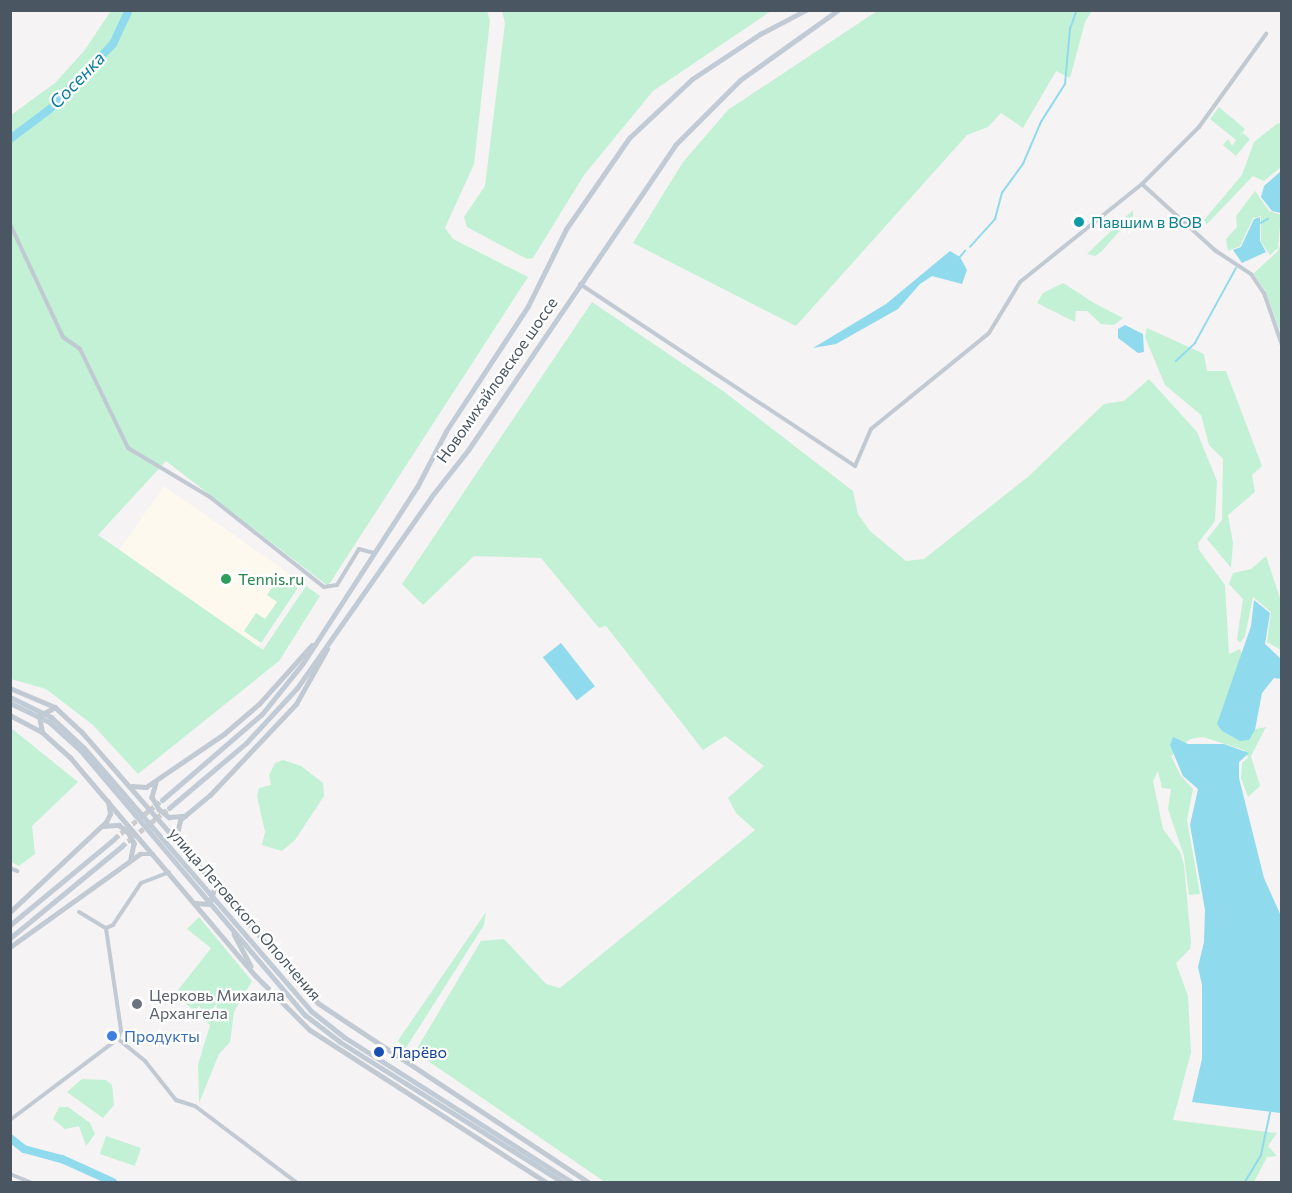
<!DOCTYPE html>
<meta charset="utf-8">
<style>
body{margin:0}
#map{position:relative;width:1292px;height:1193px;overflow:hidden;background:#f5f3f3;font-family:Commissioner,sans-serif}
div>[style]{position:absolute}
.commercial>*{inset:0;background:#fdf9ef;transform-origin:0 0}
.green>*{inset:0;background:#c3f1d5;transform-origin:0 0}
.water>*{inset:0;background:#90daee;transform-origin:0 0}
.stream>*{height:1.5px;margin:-0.75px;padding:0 0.75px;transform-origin:0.75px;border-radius:0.75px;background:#90daee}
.river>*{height:8px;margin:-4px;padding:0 4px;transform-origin:4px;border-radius:4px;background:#90daee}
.secondary-tunnel>*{height:5px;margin-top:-2.5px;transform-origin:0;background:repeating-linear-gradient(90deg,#caccce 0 5px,transparent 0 7.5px)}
.minor>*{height:4px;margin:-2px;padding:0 2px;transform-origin:2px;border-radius:2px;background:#c1cad2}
.tertiary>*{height:4.5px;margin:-2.25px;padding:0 2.25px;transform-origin:2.25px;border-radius:2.25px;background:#c1cad2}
.secondary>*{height:5px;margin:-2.5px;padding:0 2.5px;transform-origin:2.5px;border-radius:2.5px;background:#c1cbd6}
.dots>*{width:16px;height:16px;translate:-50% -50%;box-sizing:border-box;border:3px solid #fff;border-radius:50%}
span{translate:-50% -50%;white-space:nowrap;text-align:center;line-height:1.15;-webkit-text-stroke:4.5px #fff;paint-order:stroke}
.culture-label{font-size:16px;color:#0d838f}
.left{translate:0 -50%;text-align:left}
.street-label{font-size:16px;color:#4a5661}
.leisure-label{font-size:16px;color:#27864d}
.worship-label{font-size:16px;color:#5b616d}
.shop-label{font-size:16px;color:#366cbe}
.transit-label{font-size:16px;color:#164399}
.water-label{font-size:18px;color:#0c7c9b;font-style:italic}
.frame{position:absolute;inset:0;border:12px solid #4a5661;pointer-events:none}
</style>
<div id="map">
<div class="commercial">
<div style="left:164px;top:486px;width:169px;height:78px;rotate:35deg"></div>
</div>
<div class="green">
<div style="clip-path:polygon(111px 11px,487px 11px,490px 20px,474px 164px,445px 228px,453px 239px,528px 277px,328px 586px,166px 461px,98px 535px,263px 650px,306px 586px,320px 596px,279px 661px,138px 774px,93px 725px,46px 689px,11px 679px,11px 115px,55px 83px,84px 51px)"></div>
<div style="clip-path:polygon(502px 11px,502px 10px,771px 11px,653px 91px,584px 175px,533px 258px,527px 259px,467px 227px,464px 217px,485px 186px,505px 23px)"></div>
<div style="clip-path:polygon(877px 11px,1092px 11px,1085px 22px,1070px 78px,1056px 71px,1023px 128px,1001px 113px,988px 127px,967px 135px,796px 326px,633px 243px,683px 162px,728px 110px)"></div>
<div style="clip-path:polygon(1219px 107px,1245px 129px,1239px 137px,1243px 133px,1250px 139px,1236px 156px,1223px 145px,1228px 139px,1232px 146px,1236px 140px,1210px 119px)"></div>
<div style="clip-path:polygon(1278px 123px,1281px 124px,1281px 167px,1264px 181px,1253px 176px,1207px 224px,1204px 220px,1242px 175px,1254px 142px)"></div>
<div style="clip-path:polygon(1255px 191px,1269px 211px,1281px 215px,1278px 248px,1270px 255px,1261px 242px,1261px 216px,1253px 218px,1240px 246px,1228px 251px,1226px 239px,1237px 227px,1236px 216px)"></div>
<div style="clip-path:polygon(1133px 210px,1133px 216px,1101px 252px,1095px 256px,1087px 254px)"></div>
<div style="clip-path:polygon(1281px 243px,1282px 327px,1279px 329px,1265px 290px,1253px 274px,1278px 251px)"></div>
<div style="clip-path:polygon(1063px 283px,1094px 303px,1123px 318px,1114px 325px,1101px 324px,1087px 311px,1076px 311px,1075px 322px,1037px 303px,1043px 293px)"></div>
<div style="clip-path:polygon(592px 302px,723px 391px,853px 491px,858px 514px,870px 531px,906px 561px,924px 559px,1029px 476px,1104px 404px,1124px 401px,1149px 379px,1197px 432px,1217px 481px,1215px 521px,1198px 543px,1199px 550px,1225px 585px,1229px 654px,1240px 649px,1243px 658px,1246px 737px,1256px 729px,1266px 727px,1251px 756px,1260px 786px,1248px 797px,1241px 778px,1242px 763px,1248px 758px,1244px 750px,1203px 737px,1190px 739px,1171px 756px,1181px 776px,1193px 789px,1187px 820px,1200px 894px,1189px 895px,1184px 856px,1168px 809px,1171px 789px,1162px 788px,1158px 771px,1153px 781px,1163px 829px,1180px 852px,1184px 865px,1191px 942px,1190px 949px,1176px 963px,1188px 996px,1191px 1052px,1173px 1120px,1277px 1133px,1268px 1146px,1277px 1156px,1267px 1157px,1254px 1182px,605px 1182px,415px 1052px,481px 941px,504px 939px,546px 984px,560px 988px,755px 830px,736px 813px,728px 798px,764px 766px,725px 736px,703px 750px,606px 626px,599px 628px,541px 558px,474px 556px,423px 605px,402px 584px)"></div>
<div style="clip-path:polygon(1147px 328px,1204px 354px,1207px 371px,1226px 371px,1262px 466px,1252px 475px,1255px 492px,1228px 515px,1233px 543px,1231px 568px,1207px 539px,1222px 520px,1223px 459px,1209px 445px,1201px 415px,1165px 385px,1145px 337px)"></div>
<div style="clip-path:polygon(1266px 556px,1281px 601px,1281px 650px,1267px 642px,1271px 612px,1253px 597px,1245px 636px,1240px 643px,1237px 639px,1243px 599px,1229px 584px,1233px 573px,1251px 569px)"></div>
<div style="clip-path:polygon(280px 576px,298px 588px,261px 643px,244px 631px,256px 613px,265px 619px,277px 602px,267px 595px)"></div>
<div style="clip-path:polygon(11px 728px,78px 782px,32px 826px,35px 854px,19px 866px,11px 862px)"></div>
<div style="clip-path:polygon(283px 760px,301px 766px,323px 783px,324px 796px,295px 840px,282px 851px,262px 845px,265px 832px,257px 796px,259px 788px,271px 785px,269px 775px,275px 763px)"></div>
<div style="clip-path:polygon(486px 912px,484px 925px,404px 1051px,395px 1045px)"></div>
<div style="clip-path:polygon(199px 917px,252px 981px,234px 1012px,230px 1042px,219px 1054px,199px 1103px,198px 1065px,210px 1025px,175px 994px,211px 948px,187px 929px)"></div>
<div style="clip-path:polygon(82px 1079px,106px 1080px,112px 1085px,114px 1105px,103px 1118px,67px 1092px)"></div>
<div style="clip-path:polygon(59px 1107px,68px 1107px,90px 1123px,95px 1134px,86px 1146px,79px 1126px,65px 1129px,53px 1119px)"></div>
<div style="left:106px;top:1136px;width:37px;height:19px;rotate:19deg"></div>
</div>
<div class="water">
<div style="clip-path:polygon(1281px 171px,1282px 213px,1281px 213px,1272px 211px,1261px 197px,1264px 186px)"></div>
<div style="clip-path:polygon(1260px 217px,1260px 241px,1266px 252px,1242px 263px,1233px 250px,1241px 247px,1254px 219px)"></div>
<div style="clip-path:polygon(950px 251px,960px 257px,967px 270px,962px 284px,932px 276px,920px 284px,898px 309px,836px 344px,813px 348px,886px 304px)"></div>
<div style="clip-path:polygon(1125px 325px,1143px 334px,1144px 352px,1138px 353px,1118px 338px,1118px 329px)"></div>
<div style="clip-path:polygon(1254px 600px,1270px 613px,1265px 644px,1281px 659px,1281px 679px,1274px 678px,1262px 693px,1255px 730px,1249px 740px,1240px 741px,1222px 731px,1217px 724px,1251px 626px)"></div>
<div style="left:561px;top:643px;width:55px;height:23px;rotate:52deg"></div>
<div style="clip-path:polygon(1173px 737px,1188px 744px,1224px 744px,1249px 753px,1239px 762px,1239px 778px,1264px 878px,1281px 916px,1281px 1113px,1192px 1102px,1202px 1059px,1202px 985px,1198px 967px,1204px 942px,1205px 910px,1190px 825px,1198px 789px,1183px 776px,1170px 745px)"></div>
</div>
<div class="stream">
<div style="left:1261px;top:223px;width:8px;rotate:-30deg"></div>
<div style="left:970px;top:247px;width:38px;rotate:-48deg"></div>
<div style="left:995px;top:219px;width:27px;rotate:-75deg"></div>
<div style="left:1002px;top:193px;width:36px;rotate:-54deg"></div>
<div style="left:1023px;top:164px;width:46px;rotate:-66.8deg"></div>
<div style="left:1041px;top:122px;width:45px;rotate:-57.7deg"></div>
<div style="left:1065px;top:84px;width:55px;rotate:-84.8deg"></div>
<div style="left:1070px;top:29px;width:20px;rotate:-70deg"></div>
<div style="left:960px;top:257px;width:8px;rotate:-50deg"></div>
<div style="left:1176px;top:361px;width:26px;rotate:-43deg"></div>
<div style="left:1195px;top:343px;width:85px;rotate:-61.3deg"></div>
<div style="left:1245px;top:1182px;width:31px;rotate:-59deg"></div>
<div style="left:1261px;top:1155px;width:43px;rotate:-77.9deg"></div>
</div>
<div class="river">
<div style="left:10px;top:139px;width:50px;rotate:-36.9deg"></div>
<div style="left:50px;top:109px;width:91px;rotate:-45.9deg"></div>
<div style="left:113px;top:44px;width:38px;rotate:-65deg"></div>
<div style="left:10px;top:1138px;width:18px;rotate:38deg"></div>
<div style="left:24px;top:1149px;width:39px;rotate:15deg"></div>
<div style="left:62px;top:1159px;width:56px;rotate:24.3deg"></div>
</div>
<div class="secondary-tunnel">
<div style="left:115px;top:838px;width:60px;rotate:-39deg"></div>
<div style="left:122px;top:846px;width:60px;rotate:-39deg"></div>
</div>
<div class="minor">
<div style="left:1142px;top:184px;width:100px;rotate:42.2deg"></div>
<div style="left:1216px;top:251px;width:42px;rotate:33.3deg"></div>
<div style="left:1251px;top:274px;width:23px;rotate:56deg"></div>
<div style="left:1264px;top:293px;width:55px;rotate:70.9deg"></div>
<div style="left:10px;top:224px;width:125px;rotate:64.9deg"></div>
<div style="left:63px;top:337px;width:21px;rotate:35deg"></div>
<div style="left:80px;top:349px;width:110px;rotate:64.1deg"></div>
<div style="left:128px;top:448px;width:96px;rotate:30.9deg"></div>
<div style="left:210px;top:497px;width:145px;rotate:38.3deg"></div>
<div style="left:324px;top:587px;width:13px;rotate:-9deg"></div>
<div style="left:337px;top:585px;width:42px;rotate:-58.6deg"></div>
<div style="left:359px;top:549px;width:16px;rotate:15deg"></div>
<div style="left:580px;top:284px;width:330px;rotate:33.5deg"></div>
<div style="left:855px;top:466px;width:40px;rotate:-66.6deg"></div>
<div style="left:871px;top:429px;width:152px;rotate:-39.1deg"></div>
<div style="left:989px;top:333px;width:60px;rotate:-58.7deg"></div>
<div style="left:1020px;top:282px;width:156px;rotate:-38.8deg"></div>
<div style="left:1142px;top:184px;width:81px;rotate:-45deg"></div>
<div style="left:1199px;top:127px;width:115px;rotate:-54.2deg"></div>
<div style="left:10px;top:868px;width:8px;rotate:23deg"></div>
<div style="left:79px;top:912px;width:31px;rotate:31deg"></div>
<div style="left:106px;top:928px;width:8px;rotate:-23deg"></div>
<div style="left:113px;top:925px;width:50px;rotate:-56.3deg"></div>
<div style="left:141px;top:883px;width:30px;rotate:-21deg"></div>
<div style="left:118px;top:1039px;width:35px;rotate:39deg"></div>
<div style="left:145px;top:1061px;width:50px;rotate:51.5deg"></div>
<div style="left:176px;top:1100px;width:20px;rotate:18deg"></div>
<div style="left:195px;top:1106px;width:126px;rotate:37deg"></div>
<div style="left:10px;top:1120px;width:135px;rotate:-36.9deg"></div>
<div style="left:118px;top:1039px;width:9px;rotate:-72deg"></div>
<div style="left:121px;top:1030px;width:103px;rotate:-98.4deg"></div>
<div style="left:10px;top:1174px;width:22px;rotate:22deg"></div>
</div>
<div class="tertiary">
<div style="left:10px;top:688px;width:49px;rotate:22.9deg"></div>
<div style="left:55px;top:707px;width:37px;rotate:43deg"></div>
<div style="left:82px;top:732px;width:359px;rotate:48.9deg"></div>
<div style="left:318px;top:1003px;width:324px;rotate:33.5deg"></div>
<div style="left:10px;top:715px;width:36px;rotate:28deg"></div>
<div style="left:42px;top:732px;width:38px;rotate:42deg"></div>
<div style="left:70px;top:757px;width:287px;rotate:49.7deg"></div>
<div style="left:256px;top:976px;width:76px;rotate:45deg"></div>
<div style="left:310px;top:1030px;width:281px;rotate:32.8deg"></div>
<div style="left:42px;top:732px;width:16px;rotate:-101deg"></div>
<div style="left:39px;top:716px;width:18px;rotate:-29deg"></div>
<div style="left:156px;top:783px;width:15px;rotate:106deg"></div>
<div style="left:152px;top:797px;width:14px;rotate:60deg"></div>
<div style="left:159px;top:809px;width:13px;rotate:39deg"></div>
<div style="left:169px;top:817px;width:16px;rotate:-4deg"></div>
<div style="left:132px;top:786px;width:14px;rotate:4deg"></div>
<div style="left:146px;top:787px;width:94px;rotate:-34.2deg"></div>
<div style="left:224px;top:734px;width:46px;rotate:-40.6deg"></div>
<div style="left:259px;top:704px;width:79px;rotate:-48.1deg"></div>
<div style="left:103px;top:826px;width:16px;rotate:-4deg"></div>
<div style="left:119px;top:825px;width:11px;rotate:38deg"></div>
<div style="left:128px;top:832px;width:13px;rotate:61deg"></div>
<div style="left:134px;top:843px;width:16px;rotate:101deg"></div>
<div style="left:176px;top:838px;width:18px;rotate:-77deg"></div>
<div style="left:180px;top:820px;width:39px;rotate:-40deg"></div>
<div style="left:210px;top:795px;width:125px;rotate:-46.6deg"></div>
<div style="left:296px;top:704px;width:63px;rotate:-60.6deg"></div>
<div style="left:195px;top:903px;width:14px;rotate:4deg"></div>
<div style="left:209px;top:904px;width:18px;rotate:-71deg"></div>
<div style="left:10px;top:912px;width:132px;rotate:-43.2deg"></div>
<div style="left:106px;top:822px;width:9px;rotate:-63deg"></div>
<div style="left:110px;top:814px;width:12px;rotate:-99deg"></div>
<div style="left:234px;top:934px;width:36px;rotate:62deg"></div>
<div style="left:10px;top:947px;width:160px;rotate:-35.6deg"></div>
<div style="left:140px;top:854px;width:13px"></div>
</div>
<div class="secondary">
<div style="left:10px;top:697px;width:46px;rotate:26deg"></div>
<div style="left:51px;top:717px;width:45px;rotate:43.2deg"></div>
<div style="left:84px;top:748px;width:347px;rotate:49.2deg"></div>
<div style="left:311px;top:1011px;width:42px;rotate:38.2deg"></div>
<div style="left:344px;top:1037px;width:270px;rotate:32.5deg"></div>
<div style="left:10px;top:703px;width:43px;rotate:26deg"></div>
<div style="left:49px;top:722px;width:42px;rotate:42.1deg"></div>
<div style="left:80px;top:750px;width:348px;rotate:49.7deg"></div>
<div style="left:305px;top:1015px;width:44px;rotate:37.6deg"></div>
<div style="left:340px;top:1042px;width:262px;rotate:32.2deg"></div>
<div style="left:162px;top:800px;width:132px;rotate:-40.7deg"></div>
<div style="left:262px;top:714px;width:65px;rotate:-51.2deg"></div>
<div style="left:303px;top:663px;width:210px;rotate:-57.1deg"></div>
<div style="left:417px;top:487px;width:63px;rotate:-62.6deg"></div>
<div style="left:446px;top:431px;width:149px;rotate:-56.7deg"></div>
<div style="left:528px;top:306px;width:86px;rotate:-63.7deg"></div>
<div style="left:566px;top:229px;width:111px;rotate:-55.3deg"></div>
<div style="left:629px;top:138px;width:86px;rotate:-43.1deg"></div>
<div style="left:692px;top:79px;width:82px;rotate:-33.5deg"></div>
<div style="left:760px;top:34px;width:52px;rotate:-27.6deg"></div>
<div style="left:169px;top:808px;width:101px;rotate:-40.2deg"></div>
<div style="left:246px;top:743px;width:75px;rotate:-47.2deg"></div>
<div style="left:297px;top:688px;width:233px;rotate:-54.9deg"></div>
<div style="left:431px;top:497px;width:60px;rotate:-51.8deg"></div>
<div style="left:468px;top:450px;width:369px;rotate:-55.8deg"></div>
<div style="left:675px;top:145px;width:92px;rotate:-45deg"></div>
<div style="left:740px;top:80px;width:120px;rotate:-35.5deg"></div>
<div style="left:10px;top:925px;width:136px;rotate:-39.6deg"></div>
<div style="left:10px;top:938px;width:145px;rotate:-39.4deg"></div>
</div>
<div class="dots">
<div style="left:1079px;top:222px;background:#0f9aa8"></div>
<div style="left:226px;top:579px;background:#2e9e5b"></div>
<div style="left:137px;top:1004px;background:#6b7280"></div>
<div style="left:112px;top:1036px;background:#3f7fe0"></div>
<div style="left:379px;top:1052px;background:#1a4fb4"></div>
</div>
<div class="culture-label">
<span class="left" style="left:1091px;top:222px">Павшим в ВОВ</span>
</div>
<div class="street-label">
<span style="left:497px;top:380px;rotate:-55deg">Новомихайловское шоссе</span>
<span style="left:245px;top:914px;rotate:49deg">улица Летовского Ополчения</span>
</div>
<div class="leisure-label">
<span class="left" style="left:238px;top:579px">Tennis.ru</span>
</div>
<div class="worship-label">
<span class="left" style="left:149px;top:1004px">Церковь Михаила<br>Архангела</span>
</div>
<div class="shop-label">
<span class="left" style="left:124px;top:1036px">Продукты</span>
</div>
<div class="transit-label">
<span class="left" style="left:391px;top:1052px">Ларёво</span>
</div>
<div class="water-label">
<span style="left:77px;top:80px;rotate:-46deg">Сосенка</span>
</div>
<div class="frame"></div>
</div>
